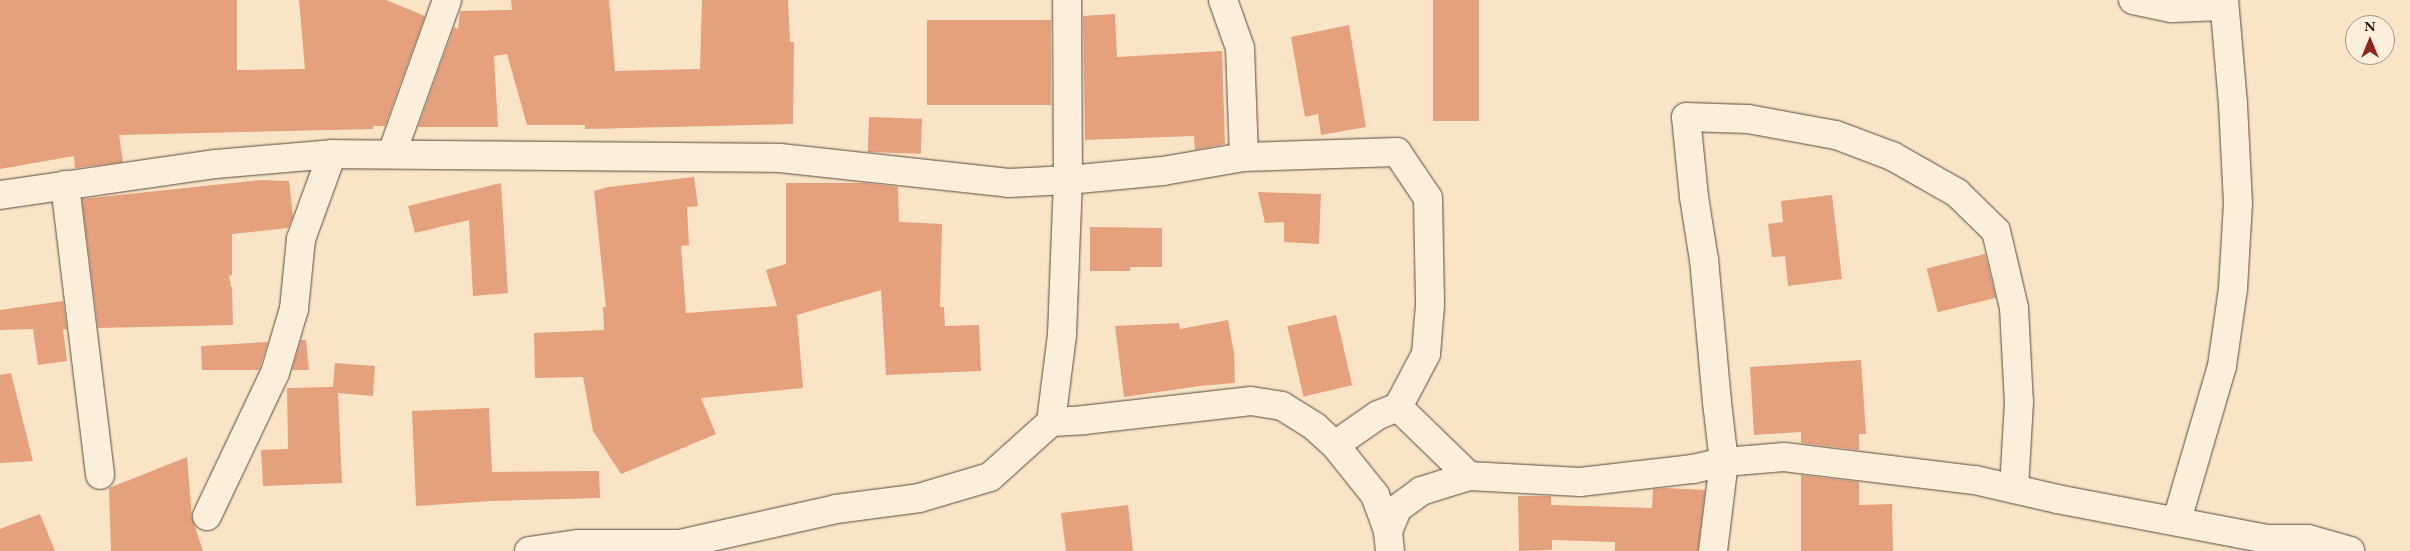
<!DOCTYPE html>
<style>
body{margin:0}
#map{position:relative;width:2410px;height:551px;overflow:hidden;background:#f9e5c6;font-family:"EB Garamond",serif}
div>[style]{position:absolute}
.building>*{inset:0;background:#e5a07e;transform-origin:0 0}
.roads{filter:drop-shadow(0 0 1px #56493e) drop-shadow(0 0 1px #56493e)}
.minor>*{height:28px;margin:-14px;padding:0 14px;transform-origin:14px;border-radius:14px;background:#fbeeda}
span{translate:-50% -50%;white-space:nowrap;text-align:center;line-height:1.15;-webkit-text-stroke:4.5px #fbeeda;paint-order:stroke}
.north{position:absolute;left:2345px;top:15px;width:50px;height:50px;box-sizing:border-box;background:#fbeeda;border:1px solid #a39789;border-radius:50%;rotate:0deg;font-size:14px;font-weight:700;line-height:20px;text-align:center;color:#201510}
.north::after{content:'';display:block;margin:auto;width:18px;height:22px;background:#8f2418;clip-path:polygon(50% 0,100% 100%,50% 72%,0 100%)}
</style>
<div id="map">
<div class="building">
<div style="clip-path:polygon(0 0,237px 0,237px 70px,305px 69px,299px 0,386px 0,425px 16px,385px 126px,373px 126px,373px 129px,119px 135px,123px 162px,75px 168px,74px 156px,0 169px)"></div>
<div style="clip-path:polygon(511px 0,609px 0,615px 71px,700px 69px,702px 0,788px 0,790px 42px,794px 42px,793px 124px,585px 129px,585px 125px,527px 125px,507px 54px,494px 56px,498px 127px,418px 127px,454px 27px,458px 29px,460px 11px,512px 10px)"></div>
<div style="left:1433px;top:0;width:46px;height:121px"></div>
<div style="clip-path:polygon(1115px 14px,1117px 57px,1222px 51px,1225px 144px,1195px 150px,1194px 136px,1085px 140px,1083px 16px)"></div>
<div style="left:927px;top:20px;width:124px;height:85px"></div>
<div style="clip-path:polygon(1349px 25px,1366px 127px,1321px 135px,1318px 114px,1305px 117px,1291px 37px)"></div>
<div style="left:869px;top:117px;width:53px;height:35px;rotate:2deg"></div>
<div style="clip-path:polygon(694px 177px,698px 206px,687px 207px,689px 245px,681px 246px,686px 313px,777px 306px,766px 270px,786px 264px,786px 183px,865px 183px,898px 187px,899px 222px,942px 224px,940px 307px,944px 307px,945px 326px,979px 325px,981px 371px,886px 375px,881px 290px,797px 315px,803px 388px,701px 398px,716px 434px,621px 474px,593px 431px,583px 377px,535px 378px,534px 333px,604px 330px,603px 307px,606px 307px,594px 191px,608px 187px)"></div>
<div style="clip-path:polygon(260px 180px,289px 181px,293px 216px,288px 228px,232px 234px,232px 275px,229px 276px,231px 287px,232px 287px,233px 325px,98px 328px,82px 199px)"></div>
<div style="clip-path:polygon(501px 183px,508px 293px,473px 296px,469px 220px,415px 233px,408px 206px)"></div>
<div style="clip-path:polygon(1258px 192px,1321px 194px,1319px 244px,1284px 242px,1284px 222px,1265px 223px)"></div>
<div style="clip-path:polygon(1832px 195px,1842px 279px,1788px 286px,1785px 256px,1772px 257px,1768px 224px,1783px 222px,1781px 201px)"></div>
<div style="clip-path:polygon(1090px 227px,1162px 228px,1162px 267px,1130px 267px,1130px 271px,1090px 271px)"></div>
<div style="left:1985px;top:254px;width:45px;height:60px;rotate:76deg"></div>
<div style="clip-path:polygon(63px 301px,67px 329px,63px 329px,67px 361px,38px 365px,33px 329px,0 330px,0 310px)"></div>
<div style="left:1336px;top:315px;width:72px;height:50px;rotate:77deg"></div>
<div style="clip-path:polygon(1228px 320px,1234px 353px,1235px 383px,1200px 386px,1124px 397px,1115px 326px,1179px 323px,1180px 329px)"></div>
<div style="clip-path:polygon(301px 340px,306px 340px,309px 370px,292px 370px)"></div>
<div style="clip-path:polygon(268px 342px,259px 370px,202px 370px,201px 346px)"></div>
<div style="clip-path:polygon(1861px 360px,1866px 434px,1859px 434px,1859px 450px,1801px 443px,1801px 432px,1754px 435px,1750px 367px)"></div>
<div style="clip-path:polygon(335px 363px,375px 366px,373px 396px,338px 393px,342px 483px,263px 486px,261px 450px,288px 449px,287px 388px,333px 387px)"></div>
<div style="clip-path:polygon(11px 373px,33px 461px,0 463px,0 375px)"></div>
<div style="clip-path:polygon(489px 408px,492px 472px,599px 471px,600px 498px,492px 501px,416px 506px,412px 411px)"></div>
<div style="clip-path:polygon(187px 457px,192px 518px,203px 551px,111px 551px,109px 488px)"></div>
<div style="clip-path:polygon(1801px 475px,1859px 482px,1859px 505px,1892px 504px,1893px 551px,1801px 551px)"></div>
<div style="clip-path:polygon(1666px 488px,1705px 490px,1698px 551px,1615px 551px,1615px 542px,1552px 540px,1552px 550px,1519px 551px,1518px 496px,1551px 496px,1551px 505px,1652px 508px,1653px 489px)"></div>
<div style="clip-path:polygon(1128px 505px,1133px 551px,1066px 551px,1061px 513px)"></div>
<div style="clip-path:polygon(40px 514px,55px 551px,0 551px,0 529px)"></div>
</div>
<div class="roads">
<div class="minor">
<div style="left:1223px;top:0;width:51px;rotate:70.5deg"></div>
<div style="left:1240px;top:48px;width:109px;rotate:87.9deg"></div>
<div style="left:2133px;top:0;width:40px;rotate:12deg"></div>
<div style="left:2172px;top:8px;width:52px;rotate:-2.2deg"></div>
<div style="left:392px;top:153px;width:163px;rotate:-70.2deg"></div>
<div style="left:65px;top:185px;width:292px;rotate:83.1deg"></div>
<div style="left:0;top:195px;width:218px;rotate:-8.2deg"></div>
<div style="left:216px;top:164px;width:116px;rotate:-4.9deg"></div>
<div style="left:332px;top:154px;width:448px;rotate:0.5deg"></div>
<div style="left:780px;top:158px;width:230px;rotate:6.2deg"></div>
<div style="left:1009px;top:183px;width:59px;rotate:-2.9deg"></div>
<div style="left:1068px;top:180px;width:95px;rotate:-5.4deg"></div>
<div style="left:1163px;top:171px;width:82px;rotate:-9.8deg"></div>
<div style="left:1244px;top:157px;width:153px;rotate:-1.9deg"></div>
<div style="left:1397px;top:152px;width:55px;rotate:56deg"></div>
<div style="left:1428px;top:198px;width:107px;rotate:88.9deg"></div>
<div style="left:1430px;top:305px;width:49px;rotate:94.7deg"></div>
<div style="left:1426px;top:354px;width:60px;rotate:117.8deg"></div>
<div style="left:1398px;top:407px;width:22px;rotate:158deg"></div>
<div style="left:1378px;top:415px;width:52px;rotate:145.1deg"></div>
<div style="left:1398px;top:407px;width:99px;rotate:44.2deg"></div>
<div style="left:1051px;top:422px;width:88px;rotate:-82.8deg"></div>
<div style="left:1062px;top:335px;width:155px;rotate:-87.8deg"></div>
<div style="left:1068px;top:180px;width:180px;rotate:-90.3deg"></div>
<div style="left:207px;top:516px;width:158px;rotate:-64.6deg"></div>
<div style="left:275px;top:373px;width:67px;rotate:-73.5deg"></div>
<div style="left:294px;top:309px;width:70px;rotate:-84.3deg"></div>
<div style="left:301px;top:239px;width:90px;rotate:-70deg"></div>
<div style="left:2177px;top:520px;width:160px;rotate:-73.7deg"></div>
<div style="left:2222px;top:366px;width:78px;rotate:-81.9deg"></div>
<div style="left:2233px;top:289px;width:86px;rotate:-86.7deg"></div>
<div style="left:2238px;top:203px;width:99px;rotate:-92.9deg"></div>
<div style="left:2233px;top:104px;width:104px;rotate:-94.9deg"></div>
<div style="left:529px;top:551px;width:49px;rotate:-8.1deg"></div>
<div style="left:578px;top:544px;width:102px"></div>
<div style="left:680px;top:544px;width:160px;rotate:-12.6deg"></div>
<div style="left:836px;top:509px;width:84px;rotate:-7.5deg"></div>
<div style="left:919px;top:498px;width:74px;rotate:-16.5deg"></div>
<div style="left:990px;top:477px;width:82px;rotate:-42deg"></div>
<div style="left:1051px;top:422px;width:33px;rotate:-3deg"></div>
<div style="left:1084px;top:420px;width:168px;rotate:-6.5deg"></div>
<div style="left:1251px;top:401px;width:31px;rotate:9deg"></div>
<div style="left:1282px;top:406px;width:39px;rotate:32deg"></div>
<div style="left:1315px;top:427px;width:27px;rotate:42deg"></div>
<div style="left:1335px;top:445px;width:64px;rotate:51.3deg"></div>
<div style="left:1375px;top:495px;width:38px;rotate:70deg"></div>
<div style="left:1390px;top:551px;width:20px;rotate:-96deg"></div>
<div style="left:1388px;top:531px;width:25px;rotate:-67deg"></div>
<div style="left:1398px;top:508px;width:29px;rotate:-36deg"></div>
<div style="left:1421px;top:491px;width:50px;rotate:-17.4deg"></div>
<div style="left:1469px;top:476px;width:111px;rotate:3.1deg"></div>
<div style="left:1580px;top:482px;width:114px;rotate:-6.6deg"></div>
<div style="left:1693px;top:469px;width:32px;rotate:-13deg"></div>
<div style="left:1724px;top:462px;width:60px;rotate:-4.8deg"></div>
<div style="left:1784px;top:457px;width:192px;rotate:6.9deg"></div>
<div style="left:1975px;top:480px;width:84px;rotate:13deg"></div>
<div style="left:2057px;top:499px;width:214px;rotate:10.8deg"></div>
<div style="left:2267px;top:539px;width:41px"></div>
<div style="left:2308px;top:539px;width:44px;rotate:15.9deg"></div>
<div style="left:1713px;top:551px;width:90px;rotate:-83deg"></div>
<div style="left:1724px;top:462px;width:60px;rotate:-96.7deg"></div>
<div style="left:1717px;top:402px;width:143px;rotate:-95.2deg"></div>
<div style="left:1704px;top:260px;width:64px;rotate:-99deg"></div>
<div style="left:1694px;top:197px;width:80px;rotate:-95.7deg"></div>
<div style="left:1686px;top:117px;width:62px;rotate:1.8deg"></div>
<div style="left:1748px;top:119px;width:89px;rotate:10.3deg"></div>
<div style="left:1836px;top:135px;width:60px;rotate:20.6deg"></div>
<div style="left:1892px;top:156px;width:75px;rotate:29.6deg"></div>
<div style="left:1957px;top:193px;width:54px;rotate:44.3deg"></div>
<div style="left:1996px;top:231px;width:79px;rotate:76.8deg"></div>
<div style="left:2014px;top:308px;width:94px;rotate:87deg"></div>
<div style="left:2019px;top:402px;width:87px;rotate:93.3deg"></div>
</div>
</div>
<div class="north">N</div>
</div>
